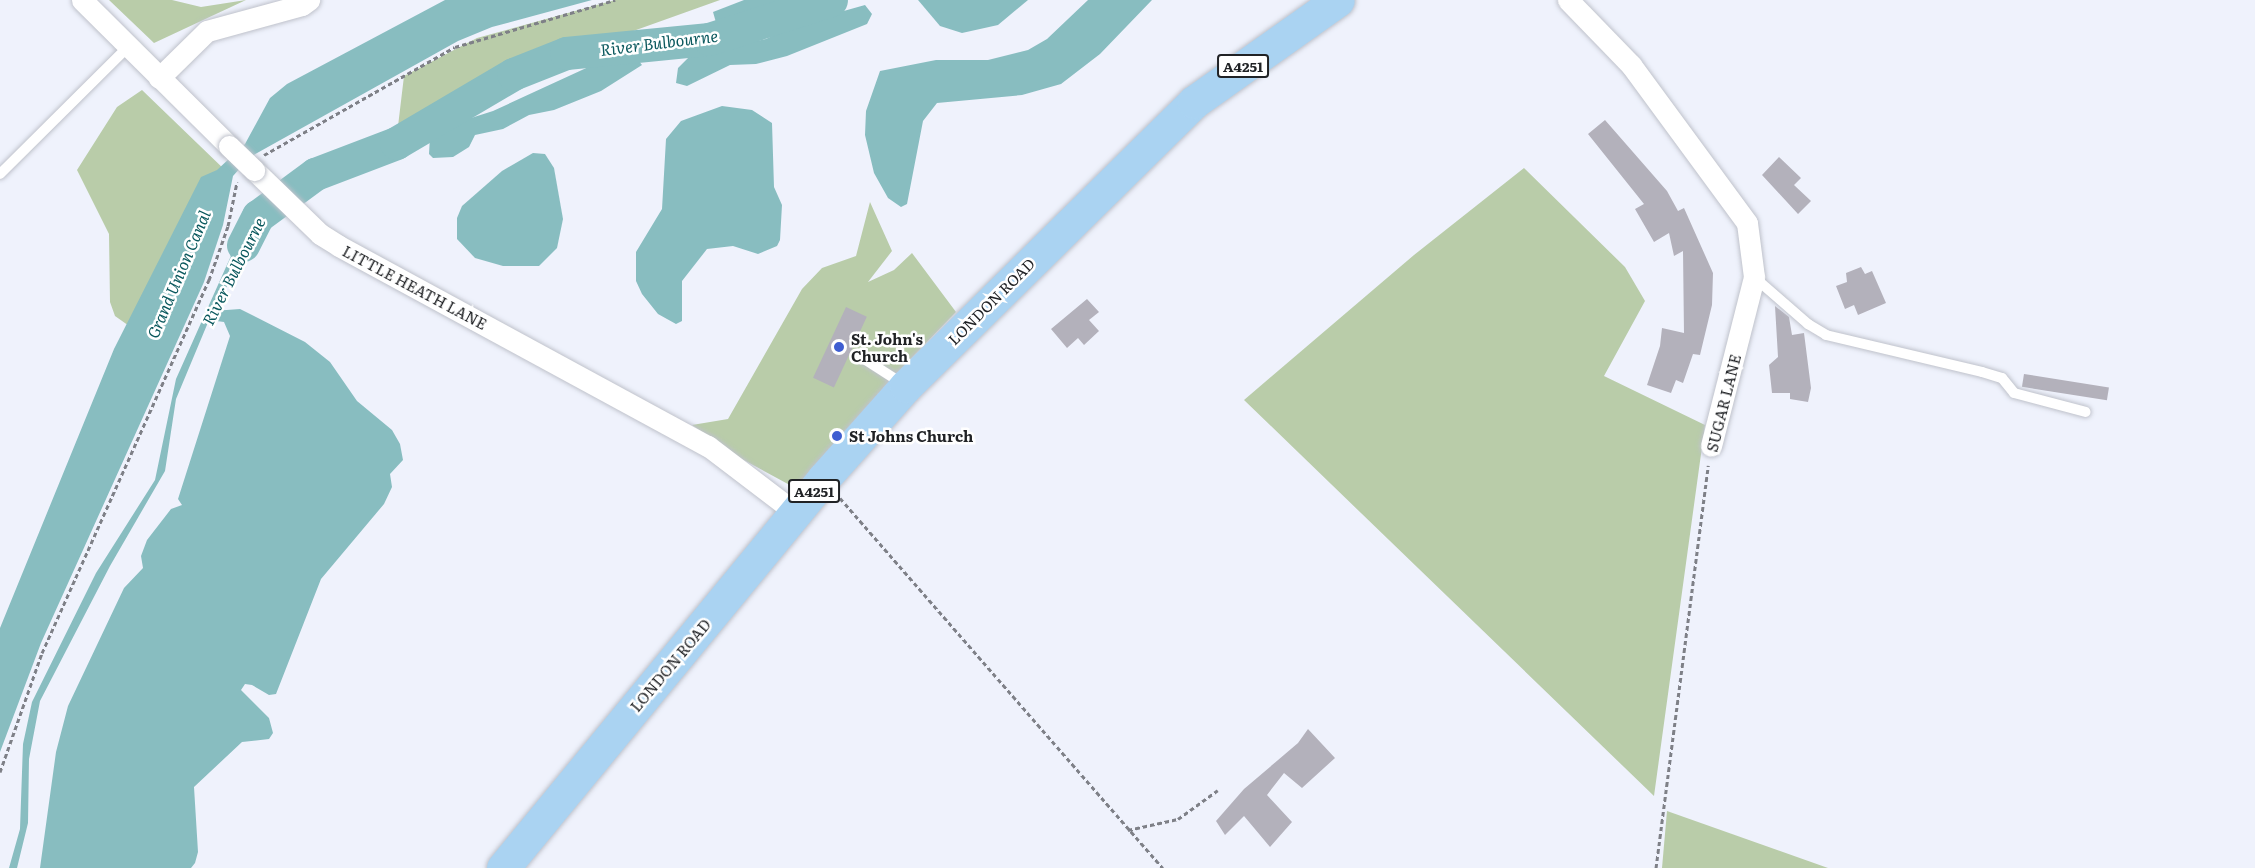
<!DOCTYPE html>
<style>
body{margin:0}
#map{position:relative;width:2255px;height:868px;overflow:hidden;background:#eff2fc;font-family:Literata,serif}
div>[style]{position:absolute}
.green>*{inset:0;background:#b9cca9}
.water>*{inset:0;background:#88bdc0}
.river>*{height:33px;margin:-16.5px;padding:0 16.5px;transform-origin:16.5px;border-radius:16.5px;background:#88bdc0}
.building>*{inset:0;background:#b3b1bb;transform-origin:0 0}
.path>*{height:3px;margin-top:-1.5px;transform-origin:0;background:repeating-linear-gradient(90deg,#7e8087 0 4.5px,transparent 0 7.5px)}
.roads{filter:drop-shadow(0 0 2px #bfc2cb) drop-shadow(0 0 2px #bfc2cb)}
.lane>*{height:10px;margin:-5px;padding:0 5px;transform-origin:5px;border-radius:5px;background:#fff}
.street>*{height:21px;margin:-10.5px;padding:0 10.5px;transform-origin:10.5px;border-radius:10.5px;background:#fff}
.primary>*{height:33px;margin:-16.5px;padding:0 16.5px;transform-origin:16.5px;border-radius:16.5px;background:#aad3f2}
.bridges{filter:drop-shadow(0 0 2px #bfc2cb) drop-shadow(0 0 2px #bfc2cb)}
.street-bridge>*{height:21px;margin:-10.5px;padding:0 10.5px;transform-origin:10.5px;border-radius:10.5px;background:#fff}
.dots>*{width:16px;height:16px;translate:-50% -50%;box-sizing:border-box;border:3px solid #fff;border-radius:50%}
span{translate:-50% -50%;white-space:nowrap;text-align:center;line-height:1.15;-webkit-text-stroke:5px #fff;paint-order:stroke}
.shield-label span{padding:2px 4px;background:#fff;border:2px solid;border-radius:4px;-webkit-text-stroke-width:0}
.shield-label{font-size:14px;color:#202225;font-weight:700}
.street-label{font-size:15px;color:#202225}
.poi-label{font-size:15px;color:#202225;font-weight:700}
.left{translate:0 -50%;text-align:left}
.water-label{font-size:16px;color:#0a585d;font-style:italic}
</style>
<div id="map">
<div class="green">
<div style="clip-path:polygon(109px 0,172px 0,201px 7px,246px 0,154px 43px)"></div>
<div style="clip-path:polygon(615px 0,720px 0,513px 74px,396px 143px,404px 76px,477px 38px)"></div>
<div style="clip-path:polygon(142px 90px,227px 172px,132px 328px,115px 316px,110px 302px,109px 234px,77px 170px,117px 107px)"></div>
<div style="clip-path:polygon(1524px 168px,1625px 267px,1645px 301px,1604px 376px,1705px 425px,1654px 796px,1244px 400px,1414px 255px)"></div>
<div style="clip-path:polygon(870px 202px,892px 251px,868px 282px,894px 270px,912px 253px,956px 312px,889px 381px,799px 490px,742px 459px,692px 425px,728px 419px,802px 289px,822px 268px,856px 256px)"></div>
<div style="clip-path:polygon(1667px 811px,1828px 868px,1662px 868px)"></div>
</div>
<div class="water">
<div style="clip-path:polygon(445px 0,592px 0,492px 27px,458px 41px,250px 157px,233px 176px,223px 225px,204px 282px,41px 643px,0 752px,0 628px,114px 349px,201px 177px,217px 170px,245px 144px,270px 98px,287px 84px)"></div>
<div style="clip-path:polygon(744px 0,803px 0,717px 26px,713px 12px)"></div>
<div style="clip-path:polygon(918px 0,1028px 0,998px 25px,962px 33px,940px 26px)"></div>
<div style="clip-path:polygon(1088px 0,1152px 0,1100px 54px,1061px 84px,1022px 95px,937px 103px,923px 121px,907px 204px,901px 207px,888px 198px,874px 173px,865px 135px,866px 111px,880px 71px,936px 60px,988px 60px,1028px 50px,1047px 39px)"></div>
<div style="clip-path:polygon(865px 5px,872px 14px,867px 24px,787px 56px,756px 64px,730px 65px,687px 86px,676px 83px,678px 68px,692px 54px,766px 39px,794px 25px)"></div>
<div style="clip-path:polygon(635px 56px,642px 65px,601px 91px,554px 110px,529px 115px,503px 129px,475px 135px,469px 147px,453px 157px,433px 158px,429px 154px,430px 136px,446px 126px,493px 111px,595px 64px)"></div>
<div style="clip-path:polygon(722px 106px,752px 110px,772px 123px,774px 187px,782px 205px,780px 240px,777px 246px,758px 254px,733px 246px,707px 249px,682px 281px,682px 321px,676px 324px,658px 314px,642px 294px,636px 281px,636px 252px,662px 209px,666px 139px,681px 121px)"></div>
<div style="clip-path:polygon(533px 153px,545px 154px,554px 168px,563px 219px,557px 248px,539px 266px,503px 266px,475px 258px,457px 239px,457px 218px,462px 206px,502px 171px)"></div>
<div style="clip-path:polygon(255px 202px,269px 211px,213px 311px,240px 309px,305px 342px,330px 362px,357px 401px,392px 430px,400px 444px,403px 460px,390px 474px,392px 487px,384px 504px,321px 579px,276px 694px,269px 695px,252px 685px,245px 684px,241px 690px,269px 718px,273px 733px,269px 739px,242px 742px,194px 787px,198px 852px,195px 863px,191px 868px,40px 868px,56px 752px,68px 706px,124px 588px,143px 568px,141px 556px,147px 540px,171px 509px,182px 505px,178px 499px,230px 336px,224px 322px,209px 320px,176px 399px,165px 471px,110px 566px,40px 701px,29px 759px,28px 823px,17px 868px,9px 868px,20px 829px,23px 744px,32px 702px,96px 573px,155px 480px,176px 379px)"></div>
</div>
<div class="river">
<div style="left:243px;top:245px;width:33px;rotate:-63deg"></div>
<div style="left:258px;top:216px;width:71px;rotate:-36.4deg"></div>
<div style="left:315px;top:174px;width:87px;rotate:-20.9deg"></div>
<div style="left:396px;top:143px;width:136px;rotate:-30.5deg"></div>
<div style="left:513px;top:74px;width:57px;rotate:-21.6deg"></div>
<div style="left:566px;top:53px;width:144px;rotate:-5.6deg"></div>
<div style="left:709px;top:39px;width:128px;rotate:-17.7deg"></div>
</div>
<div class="building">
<div style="clip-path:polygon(1605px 120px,1667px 191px,1678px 211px,1684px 208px,1713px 273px,1712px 305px,1700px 355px,1693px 354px,1683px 383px,1676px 380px,1671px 393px,1647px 385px,1660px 346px,1662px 328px,1684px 333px,1683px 251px,1674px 256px,1669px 233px,1654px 242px,1635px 209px,1644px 204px,1588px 134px)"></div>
<div style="clip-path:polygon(1779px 157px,1801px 178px,1794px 185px,1811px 201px,1798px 214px,1762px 175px)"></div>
<div style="clip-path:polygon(1861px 267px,1865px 274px,1872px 271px,1886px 303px,1858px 315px,1854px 305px,1845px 309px,1836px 286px,1847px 282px,1846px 273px)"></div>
<div style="clip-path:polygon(1087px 299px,1099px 312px,1089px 320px,1099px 331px,1084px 345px,1078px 338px,1067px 348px,1051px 329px)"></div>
<div style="clip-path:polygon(1775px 306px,1789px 317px,1792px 335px,1804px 333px,1811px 388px,1808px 402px,1790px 399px,1790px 393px,1772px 393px,1769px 365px,1778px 357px)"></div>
<div style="left:846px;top:307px;width:23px;height:78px;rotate:25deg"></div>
<div style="left:2024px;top:374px;width:86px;height:13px;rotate:9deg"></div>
<div style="clip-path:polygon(1308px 729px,1335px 758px,1302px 788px,1284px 773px,1267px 795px,1292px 822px,1270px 847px,1244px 816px,1225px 835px,1216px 821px,1244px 789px,1298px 743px)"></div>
</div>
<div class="path">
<div style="left:264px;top:155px;width:219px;rotate:-29.5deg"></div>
<div style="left:455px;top:47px;width:167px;rotate:-16.4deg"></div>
<div style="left:840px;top:498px;width:491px;rotate:48.9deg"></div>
<div style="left:0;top:772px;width:126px;rotate:-70.6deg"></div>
<div style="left:42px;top:653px;width:409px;rotate:-65.9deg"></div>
<div style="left:209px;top:280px;width:57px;rotate:-70.6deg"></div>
<div style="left:228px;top:226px;width:45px;rotate:-78.4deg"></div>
<div style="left:1128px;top:830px;width:51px;rotate:-12.4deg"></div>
<div style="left:1178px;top:819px;width:49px;rotate:-35.9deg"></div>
<div style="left:1656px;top:868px;width:406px;rotate:-82.6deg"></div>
</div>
<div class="roads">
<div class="lane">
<div style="left:0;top:174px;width:180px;rotate:-44.8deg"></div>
<div style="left:1754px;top:277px;width:72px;rotate:41deg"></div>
<div style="left:1808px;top:324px;width:21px;rotate:31deg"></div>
<div style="left:1826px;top:335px;width:160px;rotate:13.3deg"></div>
<div style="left:1982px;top:372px;width:21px;rotate:17deg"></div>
<div style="left:2002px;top:378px;width:19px;rotate:51deg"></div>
<div style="left:2014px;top:393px;width:74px;rotate:14.8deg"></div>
<div style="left:861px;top:357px;width:50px;rotate:32.7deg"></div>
</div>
<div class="street">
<div style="left:82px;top:0;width:207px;rotate:44.8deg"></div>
<div style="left:1568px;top:0;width:91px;rotate:45.9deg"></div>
<div style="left:1631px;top:65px;width:196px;rotate:53.7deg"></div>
<div style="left:1747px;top:223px;width:54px;rotate:82.6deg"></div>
<div style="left:1754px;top:277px;width:174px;rotate:104.3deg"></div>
<div style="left:159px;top:78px;width:67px;rotate:-44.4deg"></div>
<div style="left:207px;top:31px;width:98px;rotate:-15.3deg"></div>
<div style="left:302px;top:5px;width:9px;rotate:-36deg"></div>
<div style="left:254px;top:170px;width:92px;rotate:44.1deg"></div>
<div style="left:320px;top:234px;width:22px;rotate:32deg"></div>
<div style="left:339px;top:246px;width:420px;rotate:28.5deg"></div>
<div style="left:708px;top:446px;width:111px;rotate:37.3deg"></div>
</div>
<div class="primary">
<div style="left:503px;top:868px;width:505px;rotate:-50.54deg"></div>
<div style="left:824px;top:478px;width:123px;rotate:-48.3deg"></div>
<div style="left:906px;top:386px;width:404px;rotate:-44.6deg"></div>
<div style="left:1194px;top:102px;width:176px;rotate:-35.3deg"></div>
</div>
</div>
<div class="bridges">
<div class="street-bridge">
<div style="left:229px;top:146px;width:35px;rotate:44deg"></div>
</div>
</div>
<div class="dots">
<div style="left:839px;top:347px;background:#3f5ed1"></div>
<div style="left:837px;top:436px;background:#3f5ed1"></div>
</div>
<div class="shield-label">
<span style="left:1243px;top:66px">A4251</span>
<span style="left:814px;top:491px">A4251</span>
</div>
<div class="street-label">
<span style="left:415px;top:287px;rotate:28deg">LITTLE HEATH LANE</span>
<span style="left:991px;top:301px;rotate:-45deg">LONDON ROAD</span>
<span style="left:1723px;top:403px;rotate:-76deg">SUGAR LANE</span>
<span style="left:670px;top:665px;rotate:-50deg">LONDON ROAD</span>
</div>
<div class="poi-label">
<span class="left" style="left:851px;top:347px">St. John's<br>Church</span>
<span class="left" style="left:849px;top:436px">St Johns Church</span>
</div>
<div class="water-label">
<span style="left:659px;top:42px;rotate:-7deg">River Bulbourne</span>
<span style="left:233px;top:271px;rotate:-63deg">River Bulbourne</span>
<span style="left:178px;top:274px;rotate:-67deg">Grand Union Canal</span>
</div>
</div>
